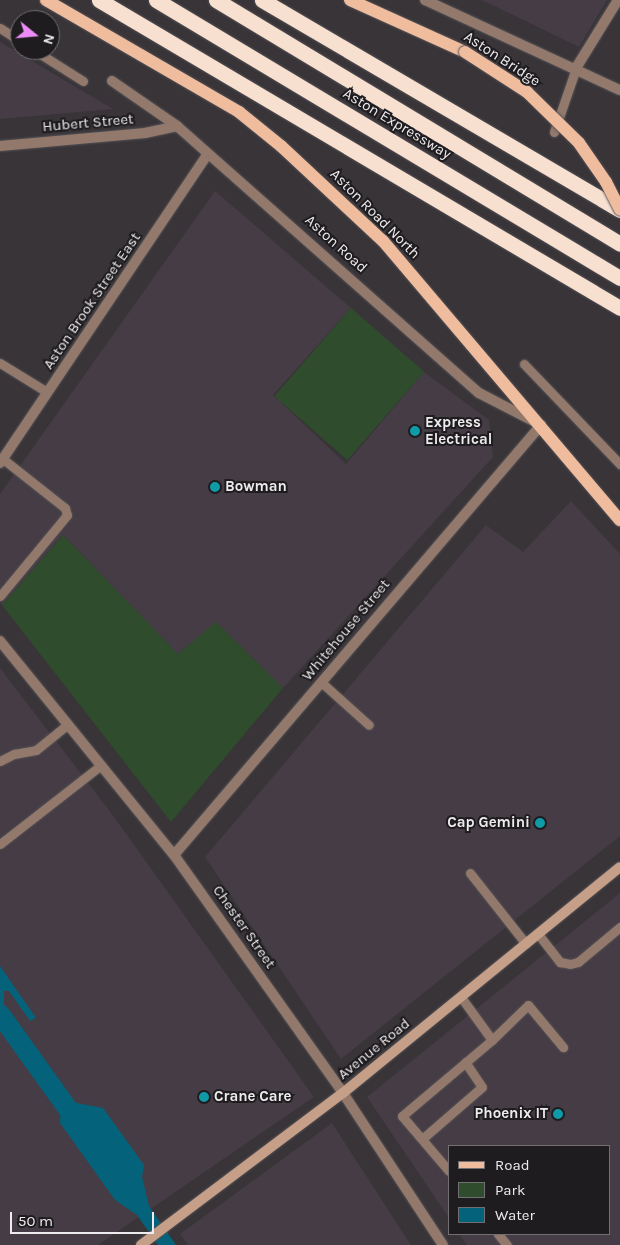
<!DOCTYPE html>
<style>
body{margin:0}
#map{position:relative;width:620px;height:1245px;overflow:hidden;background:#383438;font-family:Karla,sans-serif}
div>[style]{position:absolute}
.built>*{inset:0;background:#453c45}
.green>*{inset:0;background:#2f4c2c;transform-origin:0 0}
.water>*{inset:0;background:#04637a}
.canal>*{height:20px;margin:-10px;padding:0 10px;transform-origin:10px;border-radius:10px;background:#04637a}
.roads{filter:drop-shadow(0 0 1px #555155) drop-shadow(0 0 1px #555155)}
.lane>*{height:9px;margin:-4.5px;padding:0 4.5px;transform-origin:4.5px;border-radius:4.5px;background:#92796b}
.street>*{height:10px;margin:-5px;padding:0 5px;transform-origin:5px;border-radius:5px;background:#92796b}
.secondary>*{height:10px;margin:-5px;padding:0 5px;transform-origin:5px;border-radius:5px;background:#c69f88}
.primary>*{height:12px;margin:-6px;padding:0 6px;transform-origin:6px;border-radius:6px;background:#efbc9e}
.highway>*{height:15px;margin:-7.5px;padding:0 7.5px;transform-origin:7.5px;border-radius:7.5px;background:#f8e0d1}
.bridges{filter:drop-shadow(0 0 1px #555155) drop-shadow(0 0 1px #555155)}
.primary-bridge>*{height:12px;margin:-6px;padding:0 6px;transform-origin:6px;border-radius:6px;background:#efbc9e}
.dots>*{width:14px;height:14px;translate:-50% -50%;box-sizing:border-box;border:2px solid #1e1c1e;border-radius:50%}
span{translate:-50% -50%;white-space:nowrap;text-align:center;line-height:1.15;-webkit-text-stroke:4px #1e1c1e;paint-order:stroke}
.street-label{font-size:15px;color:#edebed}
.poi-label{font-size:15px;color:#edebed;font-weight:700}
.left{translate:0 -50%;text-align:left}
.right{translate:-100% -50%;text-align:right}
.legend{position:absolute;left:448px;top:1145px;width:162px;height:90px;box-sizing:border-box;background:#1e1c1e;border:1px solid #716f71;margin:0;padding:6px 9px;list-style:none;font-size:15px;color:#edebed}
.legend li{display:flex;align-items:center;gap:10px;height:25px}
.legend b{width:25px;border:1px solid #716f71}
.north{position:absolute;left:10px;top:10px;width:50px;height:50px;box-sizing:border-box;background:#1e1c1e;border:1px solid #716f71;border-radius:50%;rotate:107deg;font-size:14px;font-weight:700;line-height:20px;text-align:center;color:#edebed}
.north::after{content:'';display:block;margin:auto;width:18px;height:22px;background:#ed8cf9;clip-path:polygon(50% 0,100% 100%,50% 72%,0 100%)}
.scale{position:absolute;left:10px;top:1212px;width:144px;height:22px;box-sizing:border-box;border:2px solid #edebed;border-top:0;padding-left:6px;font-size:15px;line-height:18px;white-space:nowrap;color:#edebed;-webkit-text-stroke:4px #1e1c1e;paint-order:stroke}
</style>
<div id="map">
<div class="built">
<div style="clip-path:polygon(482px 0,607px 0,579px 47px)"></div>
<div style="clip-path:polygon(0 42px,113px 109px,0 119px)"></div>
<div style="clip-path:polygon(215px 191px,351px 308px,273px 395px,346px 464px,424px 372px,489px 420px,493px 457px,283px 688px,216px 622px,178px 654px,63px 535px,2px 605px,0 602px,0 494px)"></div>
<div style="clip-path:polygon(571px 501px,620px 554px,620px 836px,341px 1059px,205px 857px,486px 525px,523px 552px)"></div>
<div style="clip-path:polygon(0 668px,115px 818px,314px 1097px,98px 1245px,0 1245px)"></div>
<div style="clip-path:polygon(620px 893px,620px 1245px,467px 1245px,459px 1234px,609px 1234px,609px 1146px,449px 1146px,449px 1218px,367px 1097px)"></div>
<div style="clip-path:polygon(332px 1123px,411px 1245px,188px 1245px,180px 1234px)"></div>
</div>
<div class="green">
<div style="left:351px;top:308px;width:97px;height:117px;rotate:41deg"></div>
<div style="clip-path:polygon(63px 535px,178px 654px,216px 622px,283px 688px,171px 822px,2px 605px)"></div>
</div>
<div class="water">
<div style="clip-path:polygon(0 966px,36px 1018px,30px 1021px,9px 991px,4px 991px,4px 1020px,0 1019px)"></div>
<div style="clip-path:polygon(61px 1100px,103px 1108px,144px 1165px,142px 1177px,149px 1206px,176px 1245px,158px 1245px,137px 1215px,115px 1200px,60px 1123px)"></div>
</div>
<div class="canal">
<div style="left:0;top:1014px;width:130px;rotate:54.4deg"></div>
</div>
<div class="roads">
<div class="lane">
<div style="left:0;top:28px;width:24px;rotate:33deg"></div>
<div style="left:34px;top:50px;width:58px;rotate:32.3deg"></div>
<div style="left:554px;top:132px;width:68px;rotate:-71deg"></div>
<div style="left:0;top:363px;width:55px;rotate:31.7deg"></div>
<div style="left:524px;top:364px;width:139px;rotate:46.2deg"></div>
<div style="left:0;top:596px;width:105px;rotate:-50.4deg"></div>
<div style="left:67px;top:515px;width:7px;rotate:-106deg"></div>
<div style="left:65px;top:508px;width:79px;rotate:-141.7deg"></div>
<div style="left:321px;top:682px;width:64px;rotate:41.9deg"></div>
<div style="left:0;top:761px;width:16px;rotate:-27deg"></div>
<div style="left:14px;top:754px;width:22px;rotate:-10deg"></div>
<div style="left:36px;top:750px;width:41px;rotate:-39.1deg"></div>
<div style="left:0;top:844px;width:128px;rotate:-38deg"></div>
<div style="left:470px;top:873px;width:90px;rotate:51.7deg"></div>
<div style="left:538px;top:934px;width:36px;rotate:52deg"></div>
<div style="left:560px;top:962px;width:10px;rotate:11deg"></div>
<div style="left:570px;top:964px;width:8px;rotate:-14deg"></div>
<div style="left:578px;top:962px;width:55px;rotate:-39.8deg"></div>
<div style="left:492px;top:1040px;width:50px;rotate:-44.2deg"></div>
<div style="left:528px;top:1005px;width:55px;rotate:50.2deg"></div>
<div style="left:422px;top:1139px;width:79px;rotate:-40.9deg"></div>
<div style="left:482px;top:1087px;width:30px;rotate:-124deg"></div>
<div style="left:449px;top:1171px;width:72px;rotate:-130.5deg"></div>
<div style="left:402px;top:1116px;width:118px;rotate:-40.2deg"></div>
<div style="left:492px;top:1040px;width:53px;rotate:-125.8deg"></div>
<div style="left:498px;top:1234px;width:14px;rotate:51deg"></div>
</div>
<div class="street">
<div style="left:425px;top:0;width:215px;rotate:24.8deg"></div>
<div style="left:576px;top:68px;width:80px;rotate:-58.3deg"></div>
<div style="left:112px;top:81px;width:79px;rotate:34.7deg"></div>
<div style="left:177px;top:126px;width:403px;rotate:41.5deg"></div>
<div style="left:479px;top:393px;width:70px;rotate:27.3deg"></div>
<div style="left:541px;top:425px;width:565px;rotate:130.48deg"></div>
<div style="left:0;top:146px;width:146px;rotate:-5.1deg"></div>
<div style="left:145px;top:133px;width:33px;rotate:-12deg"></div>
<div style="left:0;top:463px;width:371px;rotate:-56.1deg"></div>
<div style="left:0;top:641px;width:276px;rotate:50.9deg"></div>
<div style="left:174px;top:855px;width:292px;rotate:54.6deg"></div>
<div style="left:343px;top:1093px;width:182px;rotate:56.7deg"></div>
</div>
<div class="secondary">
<div style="left:141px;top:1245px;width:253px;rotate:-37deg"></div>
<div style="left:343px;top:1093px;width:357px;rotate:-39.2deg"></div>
</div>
<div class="primary">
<div style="left:46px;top:0;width:223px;rotate:30.1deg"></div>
<div style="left:239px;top:112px;width:54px;rotate:39deg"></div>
<div style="left:281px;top:146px;width:139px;rotate:43deg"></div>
<div style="left:383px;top:241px;width:366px;rotate:49.7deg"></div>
<div style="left:350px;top:0;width:126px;rotate:24.3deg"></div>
</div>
<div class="highway">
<div style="left:99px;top:0;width:605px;rotate:30.59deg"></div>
<div style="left:156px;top:0;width:541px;rotate:30.93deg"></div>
<div style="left:216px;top:0;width:472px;rotate:31.1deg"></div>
<div style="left:262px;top:0;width:415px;rotate:30.4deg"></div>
</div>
</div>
<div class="bridges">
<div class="primary-bridge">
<div style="left:465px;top:52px;width:74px;rotate:32.8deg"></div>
<div style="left:527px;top:92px;width:73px;rotate:44.4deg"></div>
<div style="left:579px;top:143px;width:47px;rotate:55.3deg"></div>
<div style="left:606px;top:182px;width:31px;rotate:63deg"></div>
</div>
</div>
<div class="dots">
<div style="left:415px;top:431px;background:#0f9aa8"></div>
<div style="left:215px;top:487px;background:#0f9aa8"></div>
<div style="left:540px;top:823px;background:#0f9aa8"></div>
<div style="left:204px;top:1097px;background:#0f9aa8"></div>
<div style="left:558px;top:1114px;background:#0f9aa8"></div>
</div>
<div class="street-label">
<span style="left:502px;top:59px;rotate:33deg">Aston Bridge</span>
<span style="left:88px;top:123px;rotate:-5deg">Hubert Street</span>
<span style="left:397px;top:124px;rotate:31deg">Aston Expressway</span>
<span style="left:375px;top:214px;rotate:45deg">Aston Road North</span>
<span style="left:336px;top:244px;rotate:42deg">Aston Road</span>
<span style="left:92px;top:301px;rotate:-56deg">Aston Brook Street East</span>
<span style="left:346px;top:630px;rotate:-50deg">Whitehouse Street</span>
<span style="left:244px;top:927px;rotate:55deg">Chester Street</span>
<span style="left:374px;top:1049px;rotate:-39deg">Avenue Road</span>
</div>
<div class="poi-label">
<span class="left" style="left:425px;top:431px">Express<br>Electrical</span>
<span class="left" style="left:225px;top:487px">Bowman</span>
<span class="right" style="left:530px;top:823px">Cap Gemini</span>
<span class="left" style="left:214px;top:1097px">Crane Care</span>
<span class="right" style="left:548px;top:1114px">Phoenix IT</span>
</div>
<ul class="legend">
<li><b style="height:6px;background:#efbc9e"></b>Road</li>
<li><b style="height:14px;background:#2f4c2c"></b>Park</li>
<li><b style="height:14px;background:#04637a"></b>Water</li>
</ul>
<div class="north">N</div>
<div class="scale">50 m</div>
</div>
